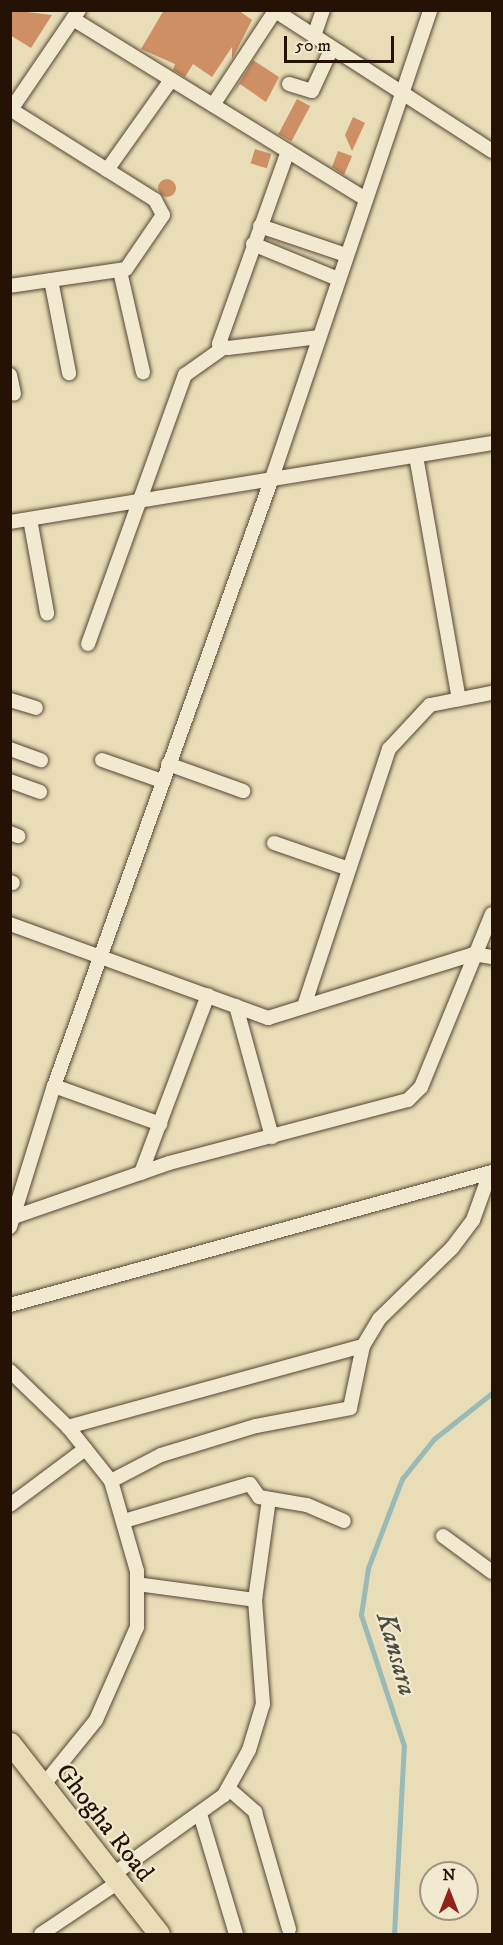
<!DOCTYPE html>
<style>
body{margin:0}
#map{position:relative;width:503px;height:1945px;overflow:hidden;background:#e9ddb7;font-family:"IM FELL DW Pica",serif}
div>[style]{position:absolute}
.stream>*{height:4.5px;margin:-2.25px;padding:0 2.25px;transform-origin:2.25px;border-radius:2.25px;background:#9abab7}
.building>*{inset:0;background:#cd8f63;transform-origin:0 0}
.round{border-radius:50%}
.roads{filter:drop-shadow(0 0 2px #554632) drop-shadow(0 0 2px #554632)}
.minor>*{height:14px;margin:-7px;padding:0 7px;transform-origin:7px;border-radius:7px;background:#f1e9d0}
.primary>*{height:21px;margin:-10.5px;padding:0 10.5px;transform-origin:10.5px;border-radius:10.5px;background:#e9ddb7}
span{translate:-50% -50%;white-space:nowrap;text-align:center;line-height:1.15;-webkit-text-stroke:4.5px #f1e9d0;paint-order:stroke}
.street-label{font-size:26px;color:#241305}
.water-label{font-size:27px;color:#4d4d43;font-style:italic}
.frame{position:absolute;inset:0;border:12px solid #241305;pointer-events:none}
.north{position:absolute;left:419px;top:1861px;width:60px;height:60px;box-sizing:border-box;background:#f1e9d0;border:2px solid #9f937f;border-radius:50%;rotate:0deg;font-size:16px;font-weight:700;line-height:24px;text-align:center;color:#241305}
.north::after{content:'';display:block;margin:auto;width:21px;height:27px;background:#8f2418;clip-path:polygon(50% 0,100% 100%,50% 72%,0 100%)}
.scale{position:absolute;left:284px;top:36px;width:110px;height:27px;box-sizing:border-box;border:3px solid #241305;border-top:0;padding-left:8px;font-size:18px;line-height:21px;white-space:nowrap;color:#241305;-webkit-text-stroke:4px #f1e9d0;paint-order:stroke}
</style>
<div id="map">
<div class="stream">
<div style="left:394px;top:1934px;width:188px;rotate:-87deg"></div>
<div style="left:404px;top:1746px;width:138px;rotate:-108.2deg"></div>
<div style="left:361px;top:1615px;width:48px;rotate:-81.5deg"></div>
<div style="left:368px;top:1568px;width:95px;rotate:-69.1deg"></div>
<div style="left:402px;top:1479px;width:51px;rotate:-51.3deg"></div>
<div style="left:434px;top:1439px;width:74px;rotate:-38.4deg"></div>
</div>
<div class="building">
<div style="clip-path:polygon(10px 10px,52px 15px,31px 48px,10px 35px)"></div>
<div style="clip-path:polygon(164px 10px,238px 10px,252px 20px,232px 59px,232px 47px,212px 77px,193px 64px,185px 77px,173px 70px,175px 64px,141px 49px)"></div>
<div style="clip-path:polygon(253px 60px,279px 77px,266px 102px,240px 84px,232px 95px)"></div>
<div style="left:297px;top:99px;width:15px;height:40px;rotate:28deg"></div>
<div style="clip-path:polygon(353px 117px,365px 123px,352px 151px,345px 135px)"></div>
<div style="left:255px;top:149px;width:17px;height:15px;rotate:17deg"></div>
<div style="clip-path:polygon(338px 151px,352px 156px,344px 175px,332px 167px)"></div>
<div class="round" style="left:158px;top:179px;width:18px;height:18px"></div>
</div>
<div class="roads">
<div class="minor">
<div style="left:274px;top:10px;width:260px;rotate:32.9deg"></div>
<div style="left:73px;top:19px;width:344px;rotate:31.6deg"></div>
<div style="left:314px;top:36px;width:28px;rotate:-71deg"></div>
<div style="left:289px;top:84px;width:24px;rotate:17deg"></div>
<div style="left:312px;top:91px;width:47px;rotate:-65.1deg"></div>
<div style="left:213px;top:105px;width:113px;rotate:-56.6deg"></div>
<div style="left:10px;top:109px;width:171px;rotate:32.1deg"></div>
<div style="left:155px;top:200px;width:17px;rotate:62deg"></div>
<div style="left:163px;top:215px;width:65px;rotate:124.4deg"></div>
<div style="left:126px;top:269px;width:117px;rotate:171.7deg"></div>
<div style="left:10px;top:111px;width:122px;rotate:-55.7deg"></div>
<div style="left:288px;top:151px;width:205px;rotate:109.7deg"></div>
<div style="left:219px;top:344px;width:10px;rotate:24deg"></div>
<div style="left:228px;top:348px;width:92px;rotate:-6.9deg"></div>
<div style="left:107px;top:170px;width:110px;rotate:-54.6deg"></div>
<div style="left:260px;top:226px;width:91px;rotate:18.6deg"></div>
<div style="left:253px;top:244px;width:92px;rotate:22.4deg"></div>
<div style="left:120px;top:271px;width:104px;rotate:77.2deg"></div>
<div style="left:51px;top:280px;width:95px;rotate:79deg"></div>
<div style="left:10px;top:375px;width:19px;rotate:78deg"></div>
<div style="left:416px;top:456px;width:247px;rotate:80deg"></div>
<div style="left:30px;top:519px;width:96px;rotate:79.7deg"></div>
<div style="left:10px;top:522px;width:488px;rotate:-9.3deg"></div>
<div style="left:88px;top:644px;width:286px;rotate:-70.2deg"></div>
<div style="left:185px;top:375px;width:47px;rotate:-35.4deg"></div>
<div style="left:10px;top:700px;width:27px;rotate:17deg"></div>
<div style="left:10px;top:749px;width:33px;rotate:20deg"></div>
<div style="left:102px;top:760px;width:64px;rotate:19.3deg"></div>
<div style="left:168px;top:764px;width:80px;rotate:19.8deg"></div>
<div style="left:10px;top:781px;width:32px;rotate:20deg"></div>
<div style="left:10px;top:833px;width:9px;rotate:21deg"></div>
<div style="left:274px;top:843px;width:79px;rotate:19.1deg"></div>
<div style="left:10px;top:882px;width:3px;rotate:18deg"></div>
<div style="left:10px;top:924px;width:275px;rotate:20deg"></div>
<div style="left:268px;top:1018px;width:215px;rotate:-17.3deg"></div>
<div style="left:473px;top:954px;width:19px;rotate:9deg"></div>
<div style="left:236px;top:1006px;width:136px;rotate:74.6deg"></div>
<div style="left:304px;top:1006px;width:271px;rotate:-71.7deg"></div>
<div style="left:389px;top:749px;width:60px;rotate:-47deg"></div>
<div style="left:430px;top:705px;width:63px;rotate:-11deg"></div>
<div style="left:54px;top:1086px;width:113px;rotate:19.7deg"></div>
<div style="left:141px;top:1173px;width:190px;rotate:-69.4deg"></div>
<div style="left:14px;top:1217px;width:164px;rotate:-19.2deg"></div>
<div style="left:169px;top:1163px;width:247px;rotate:-14.8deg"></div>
<div style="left:408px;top:1100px;width:18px;rotate:-45deg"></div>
<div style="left:421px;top:1087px;width:187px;rotate:-67.7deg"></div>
<div style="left:10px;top:1227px;width:148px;rotate:-72.7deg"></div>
<div style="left:54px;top:1086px;width:643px;rotate:-70.27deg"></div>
<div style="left:271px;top:481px;width:497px;rotate:-71.3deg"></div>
<div style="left:10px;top:1305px;width:500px;rotate:-15.43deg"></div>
<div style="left:10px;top:1371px;width:81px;rotate:44deg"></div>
<div style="left:68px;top:1427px;width:69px;rotate:51.5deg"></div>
<div style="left:68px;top:1427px;width:306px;rotate:-15.4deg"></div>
<div style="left:10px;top:1505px;width:94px;rotate:-36.7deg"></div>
<div style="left:124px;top:1521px;width:131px;rotate:-16.4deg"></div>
<div style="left:250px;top:1484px;width:16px;rotate:55deg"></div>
<div style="left:259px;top:1497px;width:49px;rotate:9.5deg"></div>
<div style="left:307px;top:1505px;width:40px;rotate:23.4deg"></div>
<div style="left:443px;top:1536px;width:61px;rotate:36.3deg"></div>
<div style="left:255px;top:1600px;width:102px;rotate:-82.1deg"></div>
<div style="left:41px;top:1788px;width:87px;rotate:-51deg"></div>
<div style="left:96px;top:1720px;width:102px;rotate:-66.2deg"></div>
<div style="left:137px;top:1627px;width:56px;rotate:-90deg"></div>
<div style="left:137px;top:1571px;width:94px;rotate:-106.1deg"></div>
<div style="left:111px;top:1481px;width:56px;rotate:-27.5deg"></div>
<div style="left:161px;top:1455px;width:99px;rotate:-17deg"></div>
<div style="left:256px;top:1426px;width:96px;rotate:-10.8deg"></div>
<div style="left:350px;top:1408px;width:63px;rotate:-78.2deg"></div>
<div style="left:363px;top:1346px;width:31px;rotate:-59deg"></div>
<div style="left:379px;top:1319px;width:102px;rotate:-44.2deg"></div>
<div style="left:452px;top:1248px;width:35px;rotate:-53deg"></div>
<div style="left:473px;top:1220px;width:50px;rotate:-70.1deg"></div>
<div style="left:229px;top:1789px;width:35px;rotate:41deg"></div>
<div style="left:255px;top:1812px;width:122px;rotate:73.8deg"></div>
<div style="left:200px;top:1814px;width:125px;rotate:73.3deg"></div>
<div style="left:111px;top:1876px;width:139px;rotate:-35.6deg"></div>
<div style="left:224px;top:1795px;width:51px;rotate:-60.9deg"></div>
<div style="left:249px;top:1750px;width:48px;rotate:-73.1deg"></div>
<div style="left:263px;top:1704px;width:104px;rotate:-94.4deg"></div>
<div style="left:255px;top:1600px;width:119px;rotate:-172.3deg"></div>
<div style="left:41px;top:1934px;width:92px;rotate:-33.9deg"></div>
</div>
<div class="primary">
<div style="left:10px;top:1743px;width:242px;rotate:52deg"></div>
</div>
</div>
<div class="street-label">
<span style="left:104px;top:1823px;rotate:52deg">Ghogha Road</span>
</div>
<div class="water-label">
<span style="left:396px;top:1654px;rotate:74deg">Kansara</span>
</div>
<div class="frame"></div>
<div class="north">N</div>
<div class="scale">50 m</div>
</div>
